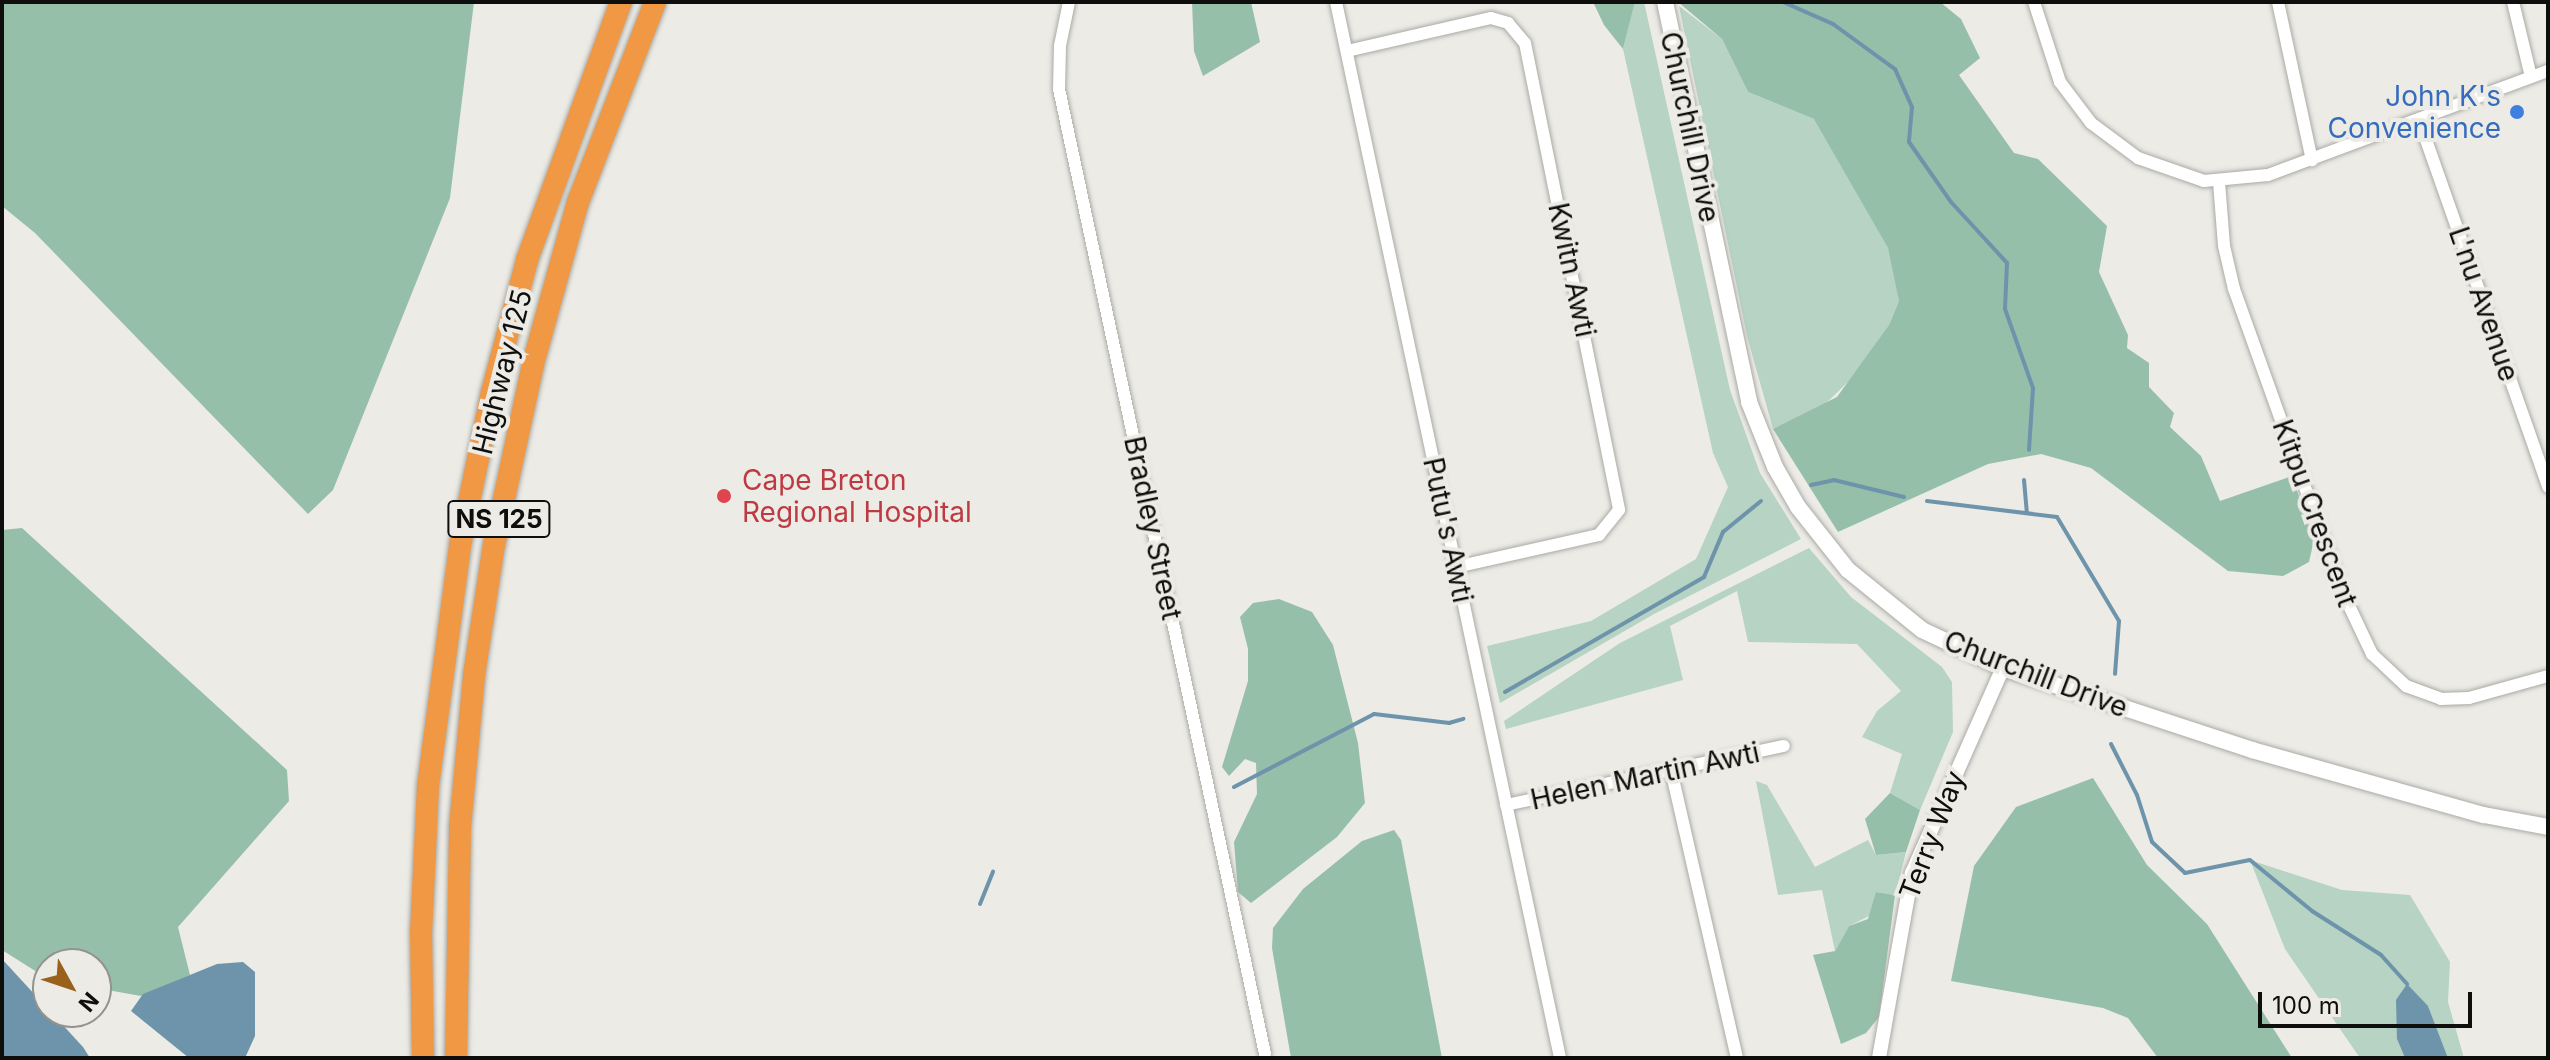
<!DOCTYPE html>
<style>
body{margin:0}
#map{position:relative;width:2550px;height:1060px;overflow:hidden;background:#ecebe6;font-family:Inter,sans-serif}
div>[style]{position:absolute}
.green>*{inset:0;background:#b6d3c3}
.forest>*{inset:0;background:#96bfa9}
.water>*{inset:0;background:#6d94aa}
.stream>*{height:4px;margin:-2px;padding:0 2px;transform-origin:2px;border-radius:2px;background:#6d94aa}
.roads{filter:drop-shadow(0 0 2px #abaaa5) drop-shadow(0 0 2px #abaaa5)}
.minor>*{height:12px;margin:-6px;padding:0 6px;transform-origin:6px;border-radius:6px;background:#fff}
.tertiary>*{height:14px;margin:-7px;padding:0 7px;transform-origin:7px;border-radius:7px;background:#fff}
.secondary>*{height:16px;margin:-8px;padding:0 8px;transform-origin:8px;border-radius:8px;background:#fff}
.motorway>*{height:22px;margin:-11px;padding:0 11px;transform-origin:11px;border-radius:11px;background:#f09844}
.dots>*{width:22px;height:22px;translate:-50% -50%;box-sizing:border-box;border:4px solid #ecebe6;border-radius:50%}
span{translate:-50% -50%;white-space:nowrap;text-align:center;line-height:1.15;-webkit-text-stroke:8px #ecebe6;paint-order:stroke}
.shield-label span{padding:2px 6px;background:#ecebe6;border:2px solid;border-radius:6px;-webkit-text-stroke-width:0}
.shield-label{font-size:26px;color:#0e0e0c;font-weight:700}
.shop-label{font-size:28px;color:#366cbe}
.right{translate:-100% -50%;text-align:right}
.street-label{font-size:28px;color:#0e0e0c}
.health-label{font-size:28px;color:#be3a42}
.left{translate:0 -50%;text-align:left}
.frame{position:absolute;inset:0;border:4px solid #0e0e0c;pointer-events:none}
.north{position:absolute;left:32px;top:948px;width:80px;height:80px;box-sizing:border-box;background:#ecebe6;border:2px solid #93938f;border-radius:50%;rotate:130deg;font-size:22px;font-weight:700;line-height:32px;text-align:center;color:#0e0e0c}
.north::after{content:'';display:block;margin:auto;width:28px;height:36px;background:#99611c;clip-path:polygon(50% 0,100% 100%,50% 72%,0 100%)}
.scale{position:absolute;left:2258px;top:992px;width:214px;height:36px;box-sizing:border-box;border:4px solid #0e0e0c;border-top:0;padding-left:10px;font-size:24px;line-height:28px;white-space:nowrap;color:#0e0e0c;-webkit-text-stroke:6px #ecebe6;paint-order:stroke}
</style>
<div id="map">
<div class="green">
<div style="clip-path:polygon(1635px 2px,1644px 2px,1730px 390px,1760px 473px,1801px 539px,1654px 614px,1500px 703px,1487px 646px,1591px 621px,1696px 559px,1728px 487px,1713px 453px,1623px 49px)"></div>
<div style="clip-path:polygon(1679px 6px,1722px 39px,1748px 92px,1814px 119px,1826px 133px,1888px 248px,1896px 278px,1899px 301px,1889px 325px,1853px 377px,1820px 409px,1773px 429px,1747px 336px)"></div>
<div style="clip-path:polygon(1809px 548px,1851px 597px,1942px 667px,1952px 682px,1953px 732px,1920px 810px,1890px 793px,1902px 754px,1862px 737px,1877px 711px,1901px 691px,1857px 644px,1748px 642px,1737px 591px,1670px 626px,1683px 680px,1506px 729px,1504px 721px,1620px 643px)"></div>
<div style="clip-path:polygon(1756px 781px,1767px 785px,1815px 867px,1868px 840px,1876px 855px,1906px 852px,1895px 895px,1876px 892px,1871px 915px,1849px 926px,1835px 951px,1822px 890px,1778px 895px)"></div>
<div style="clip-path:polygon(2250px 860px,2342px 890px,2410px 895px,2450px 962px,2448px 1002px,2464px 1058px,2448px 1058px,2428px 1006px,2397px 1039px,2405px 1058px,2360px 1058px,2285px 949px)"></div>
</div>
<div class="forest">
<div style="clip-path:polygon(2px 2px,474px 2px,450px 198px,333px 490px,308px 514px,35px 233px,2px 206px)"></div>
<div style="clip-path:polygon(1192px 2px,1251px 2px,1260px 42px,1203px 76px,1194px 51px)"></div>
<div style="clip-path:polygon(1593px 2px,1635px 2px,1623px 49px,1604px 25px)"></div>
<div style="clip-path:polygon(1678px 2px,1940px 2px,1961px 19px,1980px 58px,1959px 75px,2014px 153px,2038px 159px,2107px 226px,2099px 272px,2128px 335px,2127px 348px,2149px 363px,2149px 387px,2174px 413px,2170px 427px,2201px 456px,2220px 501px,2292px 476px,2314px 540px,2309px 562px,2283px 576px,2228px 571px,2091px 468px,2041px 454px,1988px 464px,1838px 532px,1773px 429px,1837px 397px,1889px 325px,1899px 301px,1888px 248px,1814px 119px,1748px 92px,1722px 39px)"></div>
<div style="clip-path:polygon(22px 528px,287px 770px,289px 801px,178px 927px,190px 975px,141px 996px,96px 988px,96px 964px,48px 964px,48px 979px,2px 950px,2px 530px)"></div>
<div style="clip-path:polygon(1279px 599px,1312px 612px,1333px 645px,1358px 743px,1365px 803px,1337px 837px,1251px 903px,1238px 892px,1234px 842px,1257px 794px,1256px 763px,1245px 759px,1229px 776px,1222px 767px,1248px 681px,1248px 649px,1240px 617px,1253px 603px)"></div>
<div style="clip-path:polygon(2093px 778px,2147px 865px,2207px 924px,2292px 1058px,2158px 1058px,2128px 1018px,2103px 1008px,1951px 981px,1974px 866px,2016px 807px)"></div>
<div style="clip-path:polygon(1890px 793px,1920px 810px,1906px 852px,1876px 855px,1865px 819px)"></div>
<div style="clip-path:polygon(1394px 830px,1401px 840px,1442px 1058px,1291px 1058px,1272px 948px,1273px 928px,1303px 889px,1362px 841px)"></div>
<div style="clip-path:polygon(1876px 892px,1895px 895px,1879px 1017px,1866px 1033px,1841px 1044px,1813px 955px,1835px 951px,1849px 926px,1868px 919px)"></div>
</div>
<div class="water">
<div style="clip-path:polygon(2px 959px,83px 1047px,90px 1058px,2px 1058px)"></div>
<div style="clip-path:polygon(243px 962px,255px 972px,255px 1036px,245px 1058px,189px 1058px,131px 1011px,143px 994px,217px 964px)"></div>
<div style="clip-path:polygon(2407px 984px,2428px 1006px,2448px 1058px,2405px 1058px,2397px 1039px,2396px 1000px)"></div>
</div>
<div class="stream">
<div style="left:1783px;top:2px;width:55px;rotate:23.7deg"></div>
<div style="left:1833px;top:24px;width:77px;rotate:36deg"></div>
<div style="left:1895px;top:69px;width:42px;rotate:65.9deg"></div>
<div style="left:1912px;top:107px;width:35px;rotate:95deg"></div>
<div style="left:1909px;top:142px;width:73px;rotate:55deg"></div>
<div style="left:1951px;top:202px;width:83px;rotate:47.4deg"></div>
<div style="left:2007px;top:263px;width:46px;rotate:92.5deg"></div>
<div style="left:2005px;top:309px;width:84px;rotate:70.5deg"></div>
<div style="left:2033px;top:388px;width:62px;rotate:93.7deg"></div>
<div style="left:2024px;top:480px;width:33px;rotate:85deg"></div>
<div style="left:1811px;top:485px;width:24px;rotate:-12deg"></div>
<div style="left:1834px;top:480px;width:72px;rotate:13.7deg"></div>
<div style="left:1927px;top:501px;width:131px;rotate:7deg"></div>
<div style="left:2057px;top:517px;width:121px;rotate:59.2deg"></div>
<div style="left:2119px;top:621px;width:53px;rotate:94.3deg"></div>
<div style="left:1505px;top:692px;width:230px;rotate:-30deg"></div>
<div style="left:1704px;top:577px;width:49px;rotate:-67.1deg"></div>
<div style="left:1723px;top:532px;width:49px;rotate:-39.2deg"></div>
<div style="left:2111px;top:744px;width:57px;rotate:63deg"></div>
<div style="left:2137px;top:795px;width:49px;rotate:72.3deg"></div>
<div style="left:2152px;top:842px;width:45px;rotate:43.2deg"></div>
<div style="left:2185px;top:873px;width:66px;rotate:-11.3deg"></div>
<div style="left:2250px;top:860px;width:80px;rotate:39.4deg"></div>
<div style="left:2312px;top:911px;width:82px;rotate:32.5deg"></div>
<div style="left:2381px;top:955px;width:39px;rotate:48deg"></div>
<div style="left:1234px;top:787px;width:158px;rotate:-27.5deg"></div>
<div style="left:1374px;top:714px;width:76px;rotate:6.8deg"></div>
<div style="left:1449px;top:723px;width:15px;rotate:-16deg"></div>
<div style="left:980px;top:904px;width:35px;rotate:-68deg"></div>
</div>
<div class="roads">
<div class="minor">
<div style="left:1069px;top:2px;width:45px;rotate:101.6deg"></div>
<div style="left:1060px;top:46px;width:43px;rotate:91.3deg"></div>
<div style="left:1059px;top:89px;width:987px;rotate:77.95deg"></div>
<div style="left:1336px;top:2px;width:1079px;rotate:78.02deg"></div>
<div style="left:2034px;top:2px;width:84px;rotate:72deg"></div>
<div style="left:2060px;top:82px;width:51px;rotate:52.9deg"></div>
<div style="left:2091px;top:123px;width:59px;rotate:36.7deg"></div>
<div style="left:2138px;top:158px;width:70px;rotate:19.2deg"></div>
<div style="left:2204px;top:181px;width:64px;rotate:-5.4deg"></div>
<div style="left:2268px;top:175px;width:299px;rotate:-20.4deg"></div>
<div style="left:2278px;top:2px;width:162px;rotate:77.9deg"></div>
<div style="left:2513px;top:2px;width:77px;rotate:76.5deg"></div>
<div style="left:1347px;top:51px;width:148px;rotate:-12.9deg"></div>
<div style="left:1491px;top:18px;width:18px;rotate:16deg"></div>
<div style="left:1508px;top:23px;width:26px;rotate:50deg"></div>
<div style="left:1525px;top:43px;width:476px;rotate:78.6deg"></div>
<div style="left:1619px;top:510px;width:32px;rotate:129deg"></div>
<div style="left:1599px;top:535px;width:147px;rotate:167.4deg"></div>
<div style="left:2419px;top:120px;width:389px;rotate:70.6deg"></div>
<div style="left:2219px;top:182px;width:64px;rotate:85.5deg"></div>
<div style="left:2224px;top:246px;width:44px;rotate:76.9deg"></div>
<div style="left:2234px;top:289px;width:323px;rotate:70.3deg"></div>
<div style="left:2343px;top:593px;width:68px;rotate:64.6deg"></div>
<div style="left:2372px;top:654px;width:47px;rotate:43.3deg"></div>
<div style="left:2406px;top:686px;width:37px;rotate:20deg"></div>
<div style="left:2441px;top:699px;width:28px;rotate:-2deg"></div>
<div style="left:2469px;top:698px;width:82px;rotate:-15.6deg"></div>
<div style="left:1671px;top:770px;width:295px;rotate:77.1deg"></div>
<div style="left:1506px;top:805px;width:284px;rotate:-12deg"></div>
</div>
<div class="tertiary">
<div style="left:1879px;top:1058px;width:188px;rotate:-79.9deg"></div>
<div style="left:1912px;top:873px;width:224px;rotate:-66.1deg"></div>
</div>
<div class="secondary">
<div style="left:1665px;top:2px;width:409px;rotate:78.1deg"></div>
<div style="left:1749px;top:402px;width:70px;rotate:68.2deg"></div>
<div style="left:1775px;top:467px;width:46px;rotate:60.1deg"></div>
<div style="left:1798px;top:507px;width:80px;rotate:51.6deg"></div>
<div style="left:1848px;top:570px;width:95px;rotate:39deg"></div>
<div style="left:1922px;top:630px;width:89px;rotate:25.1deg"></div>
<div style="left:2003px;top:668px;width:262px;rotate:18.2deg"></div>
<div style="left:2252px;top:750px;width:241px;rotate:15.7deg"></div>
<div style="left:2484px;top:815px;width:65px;rotate:10.6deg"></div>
</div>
<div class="motorway">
<div style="left:423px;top:1058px;width:124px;rotate:-90.9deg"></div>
<div style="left:421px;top:934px;width:148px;rotate:-87.3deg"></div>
<div style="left:428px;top:786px;width:243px;rotate:-82.4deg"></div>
<div style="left:460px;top:545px;width:156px;rotate:-78.2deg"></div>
<div style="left:492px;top:392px;width:137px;rotate:-75.1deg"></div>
<div style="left:527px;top:260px;width:275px;rotate:-70deg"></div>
<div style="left:456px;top:1058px;width:231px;rotate:-89deg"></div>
<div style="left:460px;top:827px;width:153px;rotate:-84.7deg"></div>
<div style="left:474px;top:675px;width:132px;rotate:-81.3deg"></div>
<div style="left:494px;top:545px;width:185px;rotate:-77.8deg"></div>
<div style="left:533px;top:364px;width:168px;rotate:-74.5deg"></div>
<div style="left:578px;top:202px;width:214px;rotate:-68.9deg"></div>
</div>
</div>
<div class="dots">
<div style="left:2517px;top:112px;background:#3f7fe0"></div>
<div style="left:724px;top:496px;background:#e0444e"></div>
</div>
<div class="shield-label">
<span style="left:499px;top:519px">NS 125</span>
</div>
<div class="shop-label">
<span class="right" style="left:2501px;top:112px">John K's<br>Convenience</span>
</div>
<div class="street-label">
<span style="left:1690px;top:127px;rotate:78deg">Churchill Drive</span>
<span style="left:1572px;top:270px;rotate:78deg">Kwitn Awti</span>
<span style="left:2484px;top:304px;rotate:71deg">L'nu Avenue</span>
<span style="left:502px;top:372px;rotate:-76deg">Highway 125</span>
<span style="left:2315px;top:513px;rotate:70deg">Kitpu Crescent</span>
<span style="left:1153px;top:528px;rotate:78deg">Bradley Street</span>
<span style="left:1448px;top:530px;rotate:78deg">Putu's Awti</span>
<span style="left:2036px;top:674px;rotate:21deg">Churchill Drive</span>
<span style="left:1645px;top:776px;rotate:-12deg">Helen Martin Awti</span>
<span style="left:1932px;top:835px;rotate:-69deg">Terry Way</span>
</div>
<div class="health-label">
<span class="left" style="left:742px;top:496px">Cape Breton<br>Regional Hospital</span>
</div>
<div class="frame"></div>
<div class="north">N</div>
<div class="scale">100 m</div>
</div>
